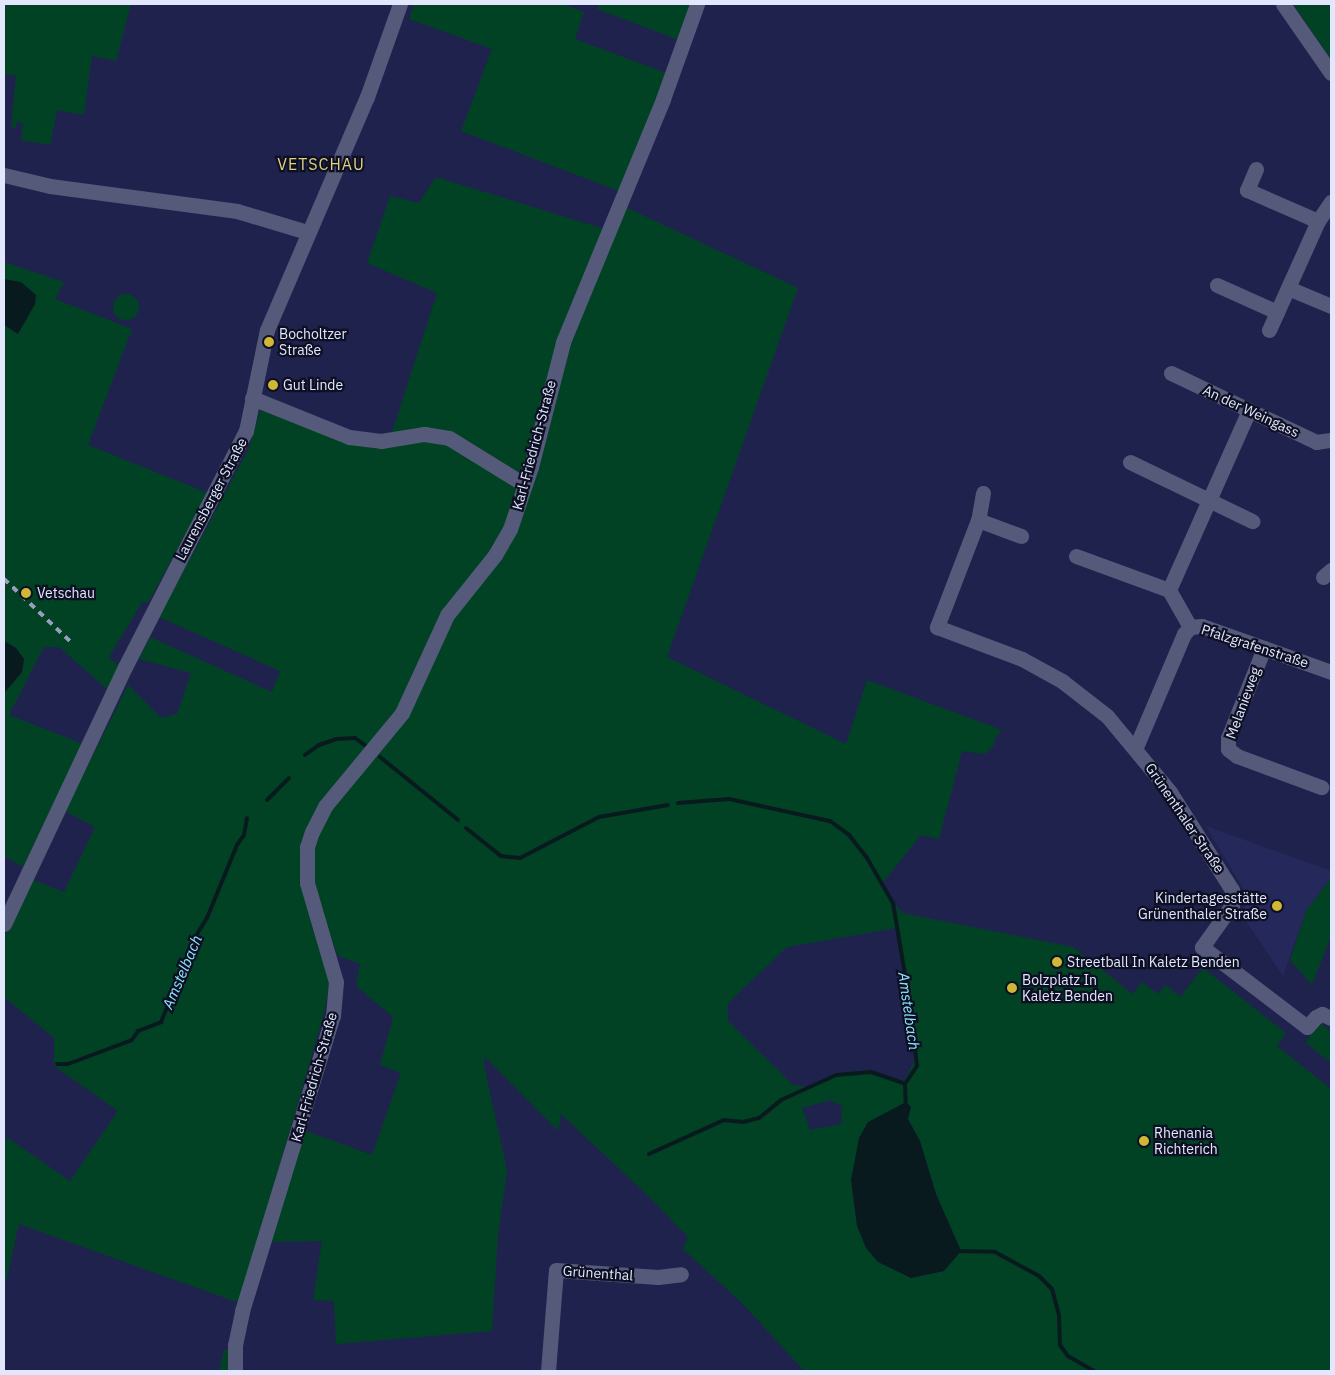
<!DOCTYPE html>
<meta charset="utf-8">
<style>
body{margin:0}
#map{position:relative;width:1335px;height:1375px;overflow:hidden;background:#20224e;font-family:"IBM Plex Sans",sans-serif}
div>[style]{position:absolute}
.built>*{inset:0;background:#25285b}
.green>*{inset:0;background:#014225}
.round{border-radius:50%}
.water>*{inset:0;background:#091a1e}
.stream>*{height:4px;margin:-2px;padding:0 2px;transform-origin:2px;border-radius:2px;background:#091a1e}
.minor>*{height:15px;margin:-7.5px;padding:0 7.5px;transform-origin:7.5px;border-radius:7.5px;background:#555a7b}
.rail>*{height:4px;margin-top:-2px;transform-origin:0;background:repeating-linear-gradient(90deg,#9a9dbc 0 6px,transparent 0 12px)}
.dots>*{width:14px;height:14px;translate:-50% -50%;box-sizing:border-box;border:2px solid #0d0f22;border-radius:50%}
span{translate:-50% -50%;white-space:nowrap;text-align:center;line-height:1.15;-webkit-text-stroke:4.5px #0d0f22;paint-order:stroke}
.poi-label{font-size:14px;color:#e3e7fe}
.left{translate:0 -50%;text-align:left}
.right{translate:-100% -50%;text-align:right}
.street-label{font-size:14px;color:#e3e7fe}
.water-label{font-size:15px;color:#8fe6fe;font-style:italic}
.quarter-label{font-size:16px;color:#e2d183;letter-spacing:1px}
.frame{position:absolute;inset:0;border:5px solid #e3e7fe;pointer-events:none}
</style>
<div id="map">
<div class="built">
<div style="clip-path:polygon(1206px 826px,1331px 871px,1331px 878px,1306px 911px,1283px 976px,1240px 912px,1250px 900px)"></div>
</div>
<div class="green">
<div style="clip-path:polygon(4px 4px,131px 4px,116px 61px,92px 56px,84px 115px,57px 110px,50px 145px,21px 140px,23px 123px,17px 122px,16px 128px,11px 127px,16px 76px,4px 74px)"></div>
<div style="clip-path:polygon(414px 4px,563px 4px,584px 12px,575px 39px,669px 74px,619px 191px,461px 131px,492px 49px,409px 19px)"></div>
<div style="clip-path:polygon(599px 4px,692px 4px,679px 40px,597px 9px)"></div>
<div style="clip-path:polygon(1293px 4px,1331px 4px,1331px 59px)"></div>
<div style="clip-path:polygon(evenodd,436px 177px,611px 231px,621px 205px,798px 288px,667px 657px,846px 744px,867px 680px,1002px 730px,993px 741px,995px 744px,985px 754px,962px 751px,939px 839px,921px 835px,880px 886px,902px 913px,1073px 947px,1133px 994px,1142px 982px,1158px 994px,1166px 985px,1180px 997px,1203px 968px,1286px 1033px,1277px 1046px,1331px 1089px,1331px 1371px,804px 1371px,743px 1304px,683px 1249px,688px 1237px,645px 1193px,561px 1114px,558px 1131px,485px 1057px,484px 1065px,507px 1170px,498px 1236px,492px 1331px,336px 1344px,334px 1301px,313px 1300px,322px 1241px,270px 1242px,306px 1131px,372px 1155px,401px 1073px,380px 1065px,393px 1017px,356px 986px,360px 964px,338px 956px,315px 892px,303px 883px,330px 982px,324px 1014px,239px 1303px,19px 1224px,4px 1290px,4px 1143px,8px 1138px,70px 1181px,118px 1111px,54px 1066px,54px 1038px,4px 997px,4px 937px,30px 879px,64px 892px,95px 827px,65px 811px,128px 685px,161px 718px,177px 714px,191px 673px,139px 659px,150px 637px,272px 692px,280px 671px,159px 617px,249px 448px,260px 410px,338px 438px,380px 444px,392px 432px,437px 293px,367px 263px,390px 196px,419px 203px,436px 177px,896px 928px,915px 1060px,904px 1081px,869px 1070px,835px 1073px,807px 1087px,793px 1085px,728px 1021px,728px 1003px,787px 947px,896px 928px,436px 177px,833px 1093px,830px 1101px,842px 1106px,841px 1124px,810px 1130px,802px 1108px,828px 1101px,833px 1093px,436px 177px,906px 1102px,911px 1107px,908px 1119px,920px 1141px,936px 1194px,961px 1251px,944px 1271px,911px 1278px,878px 1262px,857px 1226px,851px 1180px,880px 1116px,906px 1102px)"></div>
<div style="clip-path:polygon(4px 262px,64px 282px,55px 299px,132px 329px,88px 445px,208px 493px,148px 603px,143px 601px,109px 657px,119px 666px,108px 690px,59px 647px,44px 647px,9px 715px,83px 744px,23px 867px,4px 856px,4px 693px,22px 672px,24px 659px,16px 648px,4px 641px)"></div>
<div class="round" style="left:113px;top:294px;width:26px;height:26px"></div>
<div style="clip-path:polygon(1331px 878px,1331px 936px,1312px 985px,1290px 960px,1306px 911px)"></div>
<div style="clip-path:polygon(1316px 1024px,1322px 1024px,1331px 1032px,1331px 1063px,1306px 1043px)"></div>
<div style="clip-path:polygon(224px 1350px,229px 1350px,230px 1371px,219px 1371px)"></div>
</div>
<div class="water">
<div style="clip-path:polygon(4px 279px,21px 282px,36px 295px,35px 304px,18px 334px,4px 325px)"></div>
<div style="clip-path:polygon(4px 641px,16px 648px,24px 659px,22px 672px,4px 693px)"></div>
<div style="clip-path:polygon(906px 1102px,911px 1107px,908px 1119px,920px 1141px,936px 1194px,961px 1251px,944px 1271px,911px 1278px,878px 1262px,866px 1248px,857px 1226px,851px 1180px,859px 1138px,868px 1122px)"></div>
</div>
<div class="stream">
<div style="left:305px;top:755px;width:17px;rotate:-36deg"></div>
<div style="left:319px;top:745px;width:18px;rotate:-19deg"></div>
<div style="left:336px;top:739px;width:19px;rotate:-3deg"></div>
<div style="left:355px;top:738px;width:14px;rotate:36deg"></div>
<div style="left:380px;top:757px;width:100px;rotate:38.9deg"></div>
<div style="left:267px;top:800px;width:31px;rotate:-45deg"></div>
<div style="left:678px;top:803px;width:51px;rotate:-4.5deg"></div>
<div style="left:729px;top:799px;width:103px;rotate:12.3deg"></div>
<div style="left:830px;top:821px;width:24px;rotate:36deg"></div>
<div style="left:849px;top:835px;width:29px;rotate:52deg"></div>
<div style="left:867px;top:858px;width:52px;rotate:60deg"></div>
<div style="left:893px;top:903px;width:103px;rotate:80.5deg"></div>
<div style="left:910px;top:1005px;width:61px;rotate:83.5deg"></div>
<div style="left:917px;top:1066px;width:22px;rotate:124deg"></div>
<div style="left:905px;top:1084px;width:23px;rotate:88deg"></div>
<div style="left:466px;top:828px;width:45px;rotate:38.7deg"></div>
<div style="left:501px;top:856px;width:19px;rotate:6deg"></div>
<div style="left:520px;top:858px;width:89px;rotate:-27.4deg"></div>
<div style="left:599px;top:817px;width:70px;rotate:-9.9deg"></div>
<div style="left:57px;top:1064px;width:11px"></div>
<div style="left:68px;top:1064px;width:68px;rotate:-20.6deg"></div>
<div style="left:132px;top:1040px;width:11px;rotate:-56deg"></div>
<div style="left:138px;top:1031px;width:25px;rotate:-21deg"></div>
<div style="left:161px;top:1022px;width:93px;rotate:-67.9deg"></div>
<div style="left:196px;top:936px;width:21px;rotate:-59deg"></div>
<div style="left:207px;top:918px;width:79px;rotate:-67.7deg"></div>
<div style="left:237px;top:845px;width:12px;rotate:-55deg"></div>
<div style="left:244px;top:835px;width:17px;rotate:-80deg"></div>
<div style="left:649px;top:1154px;width:82px;rotate:-24.4deg"></div>
<div style="left:724px;top:1120px;width:19px;rotate:6deg"></div>
<div style="left:743px;top:1122px;width:16px;rotate:-14deg"></div>
<div style="left:759px;top:1118px;width:28px;rotate:-39deg"></div>
<div style="left:781px;top:1100px;width:60px;rotate:-24.4deg"></div>
<div style="left:836px;top:1075px;width:35px;rotate:-5deg"></div>
<div style="left:871px;top:1072px;width:36px;rotate:19deg"></div>
<div style="left:956px;top:1251px;width:39px;rotate:1deg"></div>
<div style="left:995px;top:1252px;width:50px;rotate:28.6deg"></div>
<div style="left:1039px;top:1276px;width:18px;rotate:45deg"></div>
<div style="left:1052px;top:1289px;width:28px;rotate:75deg"></div>
<div style="left:1059px;top:1316px;width:29px;rotate:88deg"></div>
<div style="left:1060px;top:1345px;width:14px;rotate:54deg"></div>
<div style="left:1068px;top:1356px;width:30px;rotate:30deg"></div>
</div>
<div class="minor">
<div style="left:1283px;top:4px;width:84px;rotate:55.2deg"></div>
<div style="left:1256px;top:169px;width:23px;rotate:113deg"></div>
<div style="left:1247px;top:190px;width:77px;rotate:23.6deg"></div>
<div style="left:4px;top:175px;width:47px;rotate:13.4deg"></div>
<div style="left:50px;top:186px;width:189px;rotate:7.6deg"></div>
<div style="left:237px;top:211px;width:73px;rotate:16.7deg"></div>
<div style="left:1217px;top:285px;width:66px;rotate:24.2deg"></div>
<div style="left:1288px;top:288px;width:47px;rotate:22.7deg"></div>
<div style="left:1269px;top:330px;width:120px;rotate:-65.8deg"></div>
<div style="left:1318px;top:221px;width:23px;rotate:-56deg"></div>
<div style="left:1171px;top:373px;width:161px;rotate:25.4deg"></div>
<div style="left:1316px;top:442px;width:15px;rotate:-8deg"></div>
<div style="left:252px;top:398px;width:105px;rotate:21.9deg"></div>
<div style="left:349px;top:437px;width:32px;rotate:7deg"></div>
<div style="left:381px;top:441px;width:44px;rotate:-9.2deg"></div>
<div style="left:424px;top:434px;width:25px;rotate:9deg"></div>
<div style="left:449px;top:438px;width:89px;rotate:31.7deg"></div>
<div style="left:1130px;top:462px;width:136px;rotate:25.8deg"></div>
<div style="left:983px;top:493px;width:27px;rotate:100deg"></div>
<div style="left:978px;top:520px;width:115px;rotate:111deg"></div>
<div style="left:937px;top:627px;width:91px;rotate:20.6deg"></div>
<div style="left:1022px;top:659px;width:46px;rotate:28.8deg"></div>
<div style="left:1062px;top:681px;width:57px;rotate:37.9deg"></div>
<div style="left:1107px;top:716px;width:99px;rotate:50.3deg"></div>
<div style="left:1170px;top:792px;width:116px;rotate:57.7deg"></div>
<div style="left:1232px;top:890px;width:15px;rotate:90deg"></div>
<div style="left:1232px;top:905px;width:52px;rotate:125.5deg"></div>
<div style="left:1202px;top:947px;width:132px;rotate:37.3deg"></div>
<div style="left:1307px;top:1027px;width:13px;rotate:-48deg"></div>
<div style="left:1316px;top:1017px;width:7px;rotate:-27deg"></div>
<div style="left:1322px;top:1014px;width:10px;rotate:24deg"></div>
<div style="left:978px;top:520px;width:46px;rotate:20.4deg"></div>
<div style="left:1076px;top:556px;width:99px;rotate:20.1deg"></div>
<div style="left:1169px;top:590px;width:43px;rotate:60.4deg"></div>
<div style="left:1323px;top:577px;width:11px;rotate:-41deg"></div>
<div style="left:1169px;top:590px;width:197px;rotate:-66deg"></div>
<div style="left:1264px;top:648px;width:97px;rotate:111.8deg"></div>
<div style="left:1228px;top:738px;width:11px;rotate:90deg"></div>
<div style="left:1228px;top:749px;width:11px;rotate:38deg"></div>
<div style="left:1237px;top:756px;width:90px;rotate:20.3deg"></div>
<div style="left:1136px;top:747px;width:123px;rotate:-67deg"></div>
<div style="left:1184px;top:634px;width:9px;rotate:-49deg"></div>
<div style="left:1190px;top:627px;width:12px;rotate:-5deg"></div>
<div style="left:1202px;top:626px;width:137px;rotate:19.6deg"></div>
<div style="left:4px;top:924px;width:284px;rotate:-64.8deg"></div>
<div style="left:125px;top:667px;width:265px;rotate:-62.9deg"></div>
<div style="left:246px;top:431px;width:103px;rotate:-78.3deg"></div>
<div style="left:267px;top:330px;width:254px;rotate:-66.8deg"></div>
<div style="left:367px;top:97px;width:99px;rotate:-70.5deg"></div>
<div style="left:235px;top:1371px;width:26px;rotate:-90deg"></div>
<div style="left:235px;top:1345px;width:35px;rotate:-78deg"></div>
<div style="left:242px;top:1311px;width:309px;rotate:-72.9deg"></div>
<div style="left:333px;top:1016px;width:34px;rotate:-85deg"></div>
<div style="left:336px;top:982px;width:103px;rotate:-106.3deg"></div>
<div style="left:307px;top:883px;width:36px;rotate:-90deg"></div>
<div style="left:307px;top:847px;width:16px;rotate:-72deg"></div>
<div style="left:312px;top:832px;width:30px;rotate:-63deg"></div>
<div style="left:326px;top:805px;width:119px;rotate:-50.4deg"></div>
<div style="left:402px;top:713px;width:108px;rotate:-65.3deg"></div>
<div style="left:447px;top:615px;width:77px;rotate:-51.3deg"></div>
<div style="left:495px;top:555px;width:30px;rotate:-60deg"></div>
<div style="left:510px;top:529px;width:65px;rotate:-71.3deg"></div>
<div style="left:531px;top:467px;width:129px;rotate:-75.6deg"></div>
<div style="left:563px;top:342px;width:263px;rotate:-67.6deg"></div>
<div style="left:663px;top:99px;width:101px;rotate:-70.3deg"></div>
<div style="left:548px;top:1371px;width:101px;rotate:-85.5deg"></div>
<div style="left:556px;top:1270px;width:102px;rotate:3.9deg"></div>
<div style="left:658px;top:1277px;width:23px;rotate:-7deg"></div>
</div>
<div class="rail">
<div style="left:4px;top:579px;width:95px;rotate:43.3deg"></div>
</div>
<div class="dots">
<div style="left:269px;top:342px;background:#d1b736"></div>
<div style="left:273px;top:385px;background:#d1b736"></div>
<div style="left:26px;top:593px;background:#d1b736"></div>
<div style="left:1277px;top:906px;background:#d1b736"></div>
<div style="left:1057px;top:962px;background:#d1b736"></div>
<div style="left:1012px;top:988px;background:#d1b736"></div>
<div style="left:1144px;top:1141px;background:#d1b736"></div>
</div>
<div class="poi-label">
<span class="left" style="left:279px;top:342px">Bocholtzer<br>Straße</span>
<span class="left" style="left:283px;top:385px">Gut Linde</span>
<span class="left" style="left:37px;top:593px">Vetschau</span>
<span class="right" style="left:1267px;top:906px">Kindertagesstätte<br>Grünenthaler Straße</span>
<span class="left" style="left:1067px;top:962px">Streetball In Kaletz Benden</span>
<span class="left" style="left:1022px;top:988px">Bolzplatz In<br>Kaletz Benden</span>
<span class="left" style="left:1154px;top:1141px">Rhenania<br>Richterich</span>
</div>
<div class="street-label">
<span style="left:1251px;top:411px;rotate:25deg">An der Weingass</span>
<span style="left:534px;top:445px;rotate:-75deg">Karl-Friedrich-Straße</span>
<span style="left:211px;top:499px;rotate:-62deg">Laurensberger Straße</span>
<span style="left:1255px;top:646px;rotate:18deg">Pfalzgrafenstraße</span>
<span style="left:1243px;top:703px;rotate:-70deg">Melanieweg</span>
<span style="left:1185px;top:818px;rotate:56deg">Grünenthaler Straße</span>
<span style="left:314px;top:1077px;rotate:-74deg">Karl-Friedrich-Straße</span>
<span style="left:598px;top:1273px;rotate:4deg">Grünenthal</span>
</div>
<div class="water-label">
<span style="left:182px;top:972px;rotate:-67deg">Amstelbach</span>
<span style="left:909px;top:1011px;rotate:82deg">Amstelbach</span>
</div>
<div class="quarter-label">
<span style="left:321px;top:164px">VETSCHAU</span>
</div>
<div class="frame"></div>
</div>
